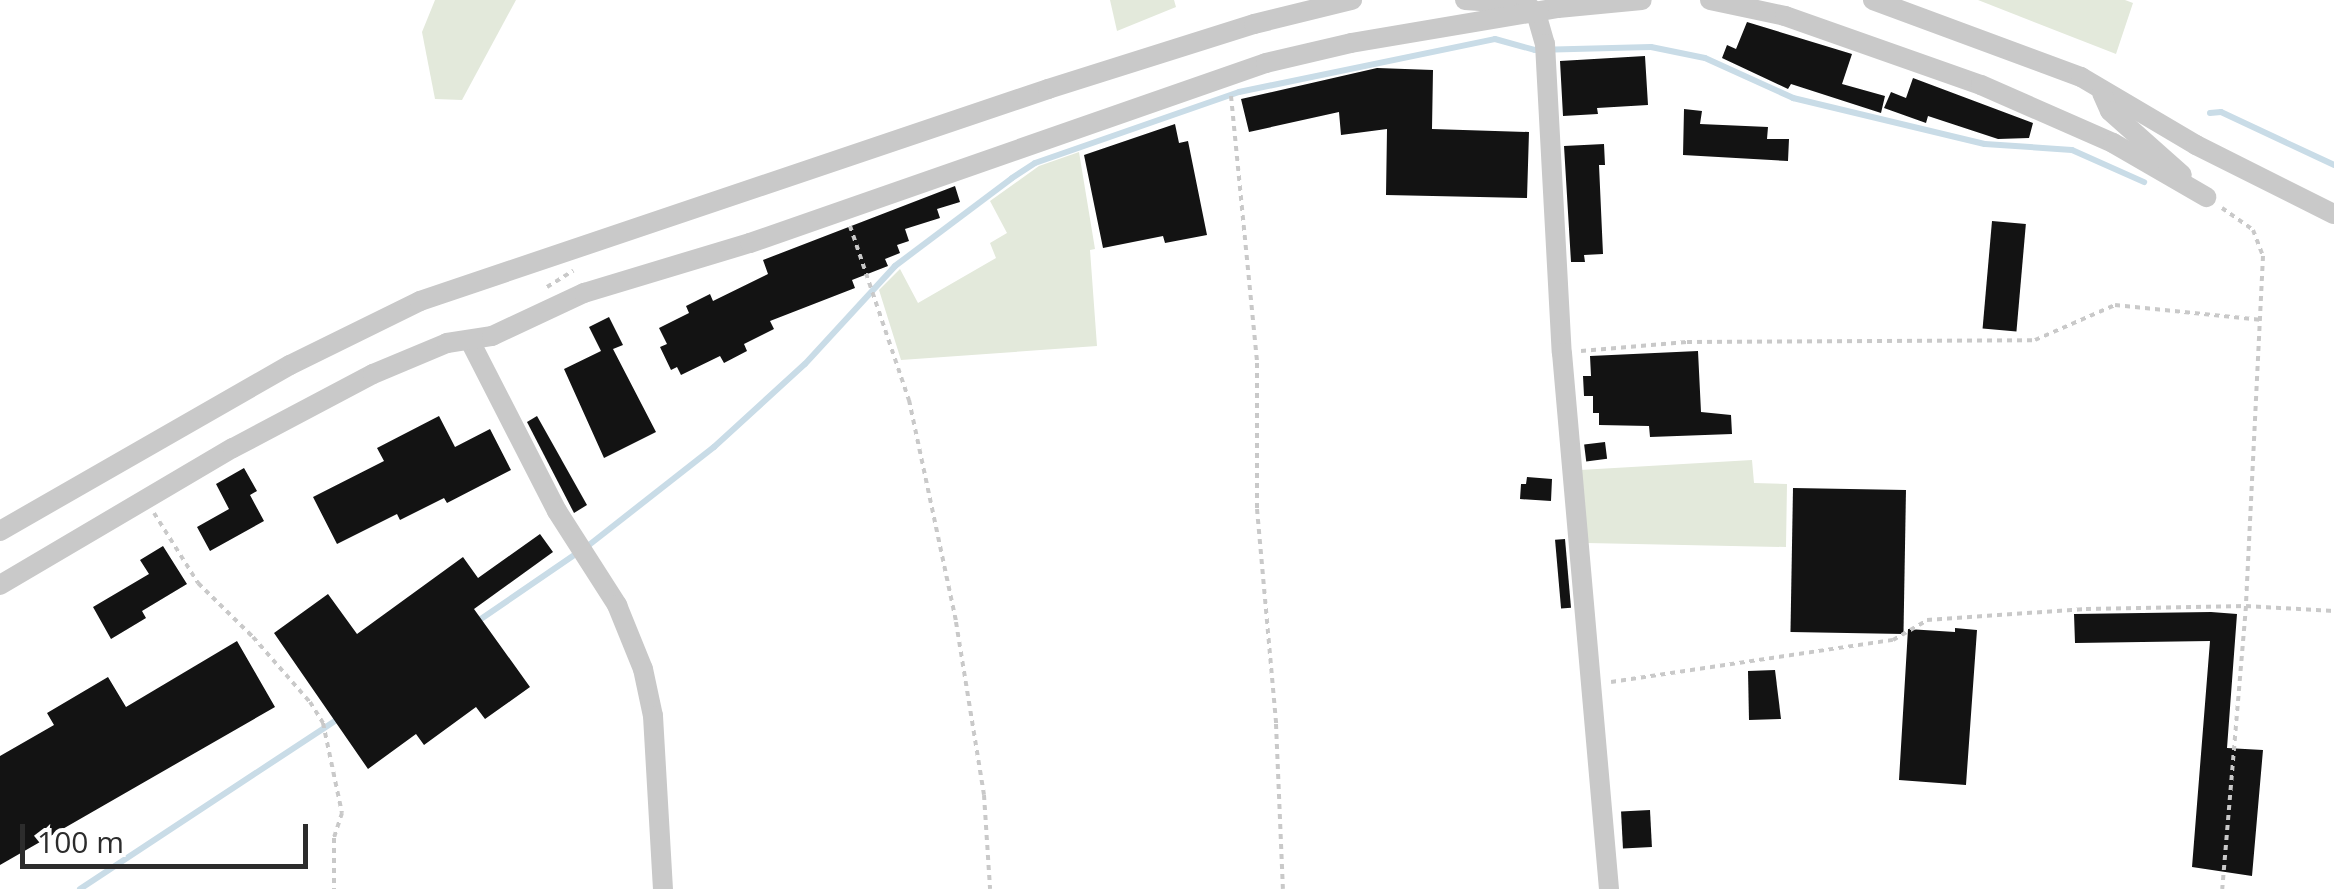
<!DOCTYPE html>
<style>
body{margin:0}
#map{position:relative;width:2334px;height:889px;overflow:hidden;background:#fff;font-family:"Open Sans",sans-serif}
div>[style]{position:absolute}
.green>*{inset:0;background:#e3e9db}
.stream>*{height:6px;margin:-3px;padding:0 3px;transform-origin:3px;border-radius:3px;background:#c9dce7}
.building>*{inset:0;background:#131313;transform-origin:0 0}
.path>*{height:4px;margin-top:-2px;transform-origin:0;background:repeating-linear-gradient(90deg,#c9c9c9 0 5px,transparent 0 10px)}
.minor>*{height:20px;margin:-10px;padding:0 10px;transform-origin:10px;border-radius:10px;background:#c9c9c9}
span{translate:-50% -50%;white-space:nowrap;text-align:center;line-height:1.15;-webkit-text-stroke:10px #fff;paint-order:stroke}
.scale{position:absolute;left:20px;top:824px;width:288px;height:45px;box-sizing:border-box;border:5px solid #2c2c2c;border-top:0;padding-left:12px;font-size:30px;line-height:35px;white-space:nowrap;color:#2c2c2c;-webkit-text-stroke:8px #fff;paint-order:stroke}
</style>
<div id="map">
<div class="green">
<div style="clip-path:polygon(435px 0,516px 0,462px 100px,435px 99px,422px 32px)"></div>
<div style="clip-path:polygon(1110px 0,1174px 0,1176px 7px,1117px 31px)"></div>
<div style="clip-path:polygon(1978px 0,2125px 0,2133px 3px,2116px 54px)"></div>
<div style="clip-path:polygon(1079px 152px,1095px 249px,1090px 250px,1097px 346px,901px 360px,879px 290px,900px 269px,918px 303px,996px 258px,990px 243px,1007px 233px,990px 201px,1039px 166px)"></div>
<div style="clip-path:polygon(1752px 460px,1754px 483px,1787px 484px,1786px 547px,1587px 543px,1580px 470px)"></div>
</div>
<div class="stream">
<div style="left:2210px;top:113px;width:11px;rotate:-5deg"></div>
<div style="left:2221px;top:112px;width:125px;rotate:25.1deg"></div>
<div style="left:475px;top:623px;width:138px;rotate:-34.4deg"></div>
<div style="left:589px;top:545px;width:159px;rotate:-38.1deg"></div>
<div style="left:714px;top:447px;width:123px;rotate:-42.4deg"></div>
<div style="left:805px;top:364px;width:133px;rotate:-47.4deg"></div>
<div style="left:895px;top:266px;width:146px;rotate:-36.9deg"></div>
<div style="left:1012px;top:178px;width:27px;rotate:-33deg"></div>
<div style="left:1035px;top:163px;width:216px;rotate:-19.2deg"></div>
<div style="left:1239px;top:92px;width:261px;rotate:-11.7deg"></div>
<div style="left:1495px;top:39px;width:41px;rotate:15.4deg"></div>
<div style="left:1535px;top:50px;width:116px;rotate:-1.5deg"></div>
<div style="left:1651px;top:47px;width:55px;rotate:11.5deg"></div>
<div style="left:1705px;top:58px;width:97px;rotate:24.4deg"></div>
<div style="left:1793px;top:98px;width:197px;rotate:13.5deg"></div>
<div style="left:1985px;top:144px;width:87px;rotate:3.9deg"></div>
<div style="left:2072px;top:150px;width:79px;rotate:24deg"></div>
<div style="left:80px;top:889px;width:314px;rotate:-33.4deg"></div>
</div>
<div class="building">
<div style="clip-path:polygon(1747px 22px,1852px 54px,1842px 84px,1885px 96px,1881px 113px,1791px 84px,1788px 89px,1722px 58px,1727px 45px,1736px 49px)"></div>
<div style="clip-path:polygon(1645px 56px,1648px 105px,1597px 108px,1598px 114px,1563px 116px,1560px 61px)"></div>
<div style="clip-path:polygon(1377px 68px,1433px 70px,1432px 129px,1529px 132px,1527px 198px,1386px 195px,1387px 129px,1341px 135px,1339px 112px,1249px 132px,1241px 99px)"></div>
<div style="clip-path:polygon(1913px 78px,2033px 123px,2029px 138px,1998px 139px,1928px 116px,1926px 123px,1884px 108px,1891px 92px,1906px 98px)"></div>
<div style="clip-path:polygon(1684px 109px,1702px 111px,1700px 124px,1768px 127px,1767px 139px,1789px 139px,1788px 161px,1683px 155px)"></div>
<div style="clip-path:polygon(1175px 124px,1179px 143px,1188px 141px,1207px 235px,1165px 243px,1163px 236px,1103px 248px,1084px 155px)"></div>
<div style="clip-path:polygon(1604px 144px,1605px 165px,1599px 165px,1603px 254px,1584px 255px,1585px 262px,1571px 262px,1564px 146px)"></div>
<div style="clip-path:polygon(955px 186px,960px 202px,937px 209px,940px 218px,905px 229px,909px 241px,897px 245px,900px 253px,885px 259px,888px 266px,852px 280px,855px 288px,770px 321px,774px 329px,744px 344px,747px 351px,724px 363px,720px 356px,681px 375px,677px 367px,671px 370px,660px 347px,667px 344px,659px 328px,689px 313px,686px 306px,710px 294px,713px 301px,768px 274px,763px 260px)"></div>
<div style="left:1992px;top:221px;width:34px;height:108px;rotate:5deg"></div>
<div style="clip-path:polygon(609px 317px,623px 345px,613px 349px,656px 432px,604px 458px,564px 369px,601px 351px,589px 327px)"></div>
<div style="clip-path:polygon(1698px 351px,1701px 412px,1731px 415px,1732px 434px,1650px 437px,1649px 426px,1599px 425px,1599px 413px,1593px 413px,1593px 396px,1584px 396px,1583px 376px,1591px 376px,1590px 356px)"></div>
<div style="clip-path:polygon(439px 416px,455px 447px,490px 429px,511px 470px,447px 503px,444px 498px,400px 520px,397px 514px,337px 544px,313px 497px,384px 461px,377px 448px)"></div>
<div style="clip-path:polygon(537px 416px,587px 505px,574px 513px,527px 422px)"></div>
<div style="left:1605px;top:442px;width:17px;height:21px;rotate:83deg"></div>
<div style="clip-path:polygon(244px 468px,257px 491px,250px 495px,264px 521px,210px 551px,197px 527px,229px 509px,216px 484px)"></div>
<div style="clip-path:polygon(1527px 477px,1552px 479px,1551px 501px,1520px 499px,1521px 484px,1526px 484px)"></div>
<div style="left:1793px;top:488px;width:113px;height:144px;rotate:1deg"></div>
<div style="clip-path:polygon(540px 534px,553px 552px,474px 609px,530px 687px,485px 719px,476px 707px,424px 745px,416px 734px,368px 769px,274px 633px,328px 594px,357px 634px,463px 557px,478px 578px)"></div>
<div style="left:1565px;top:539px;width:69px;height:10px;rotate:85deg"></div>
<div style="clip-path:polygon(163px 546px,187px 584px,142px 611px,146px 618px,111px 639px,93px 607px,149px 574px,140px 560px)"></div>
<div style="clip-path:polygon(2211px 612px,2237px 614px,2227px 748px,2263px 750px,2252px 876px,2192px 867px,2210px 641px,2075px 643px,2074px 614px)"></div>
<div style="clip-path:polygon(1955px 628px,1977px 630px,1966px 785px,1899px 780px,1908px 629px,1955px 632px)"></div>
<div style="clip-path:polygon(237px 641px,275px 707px,0 865px,0 756px,54px 725px,47px 713px,108px 677px,126px 707px)"></div>
<div style="clip-path:polygon(1775px 670px,1781px 719px,1749px 720px,1748px 671px)"></div>
<div style="left:1650px;top:810px;width:37px;height:29px;rotate:87deg"></div>
</div>
<div class="path">
<div style="left:1231px;top:96px;width:268px;rotate:84.4deg"></div>
<div style="left:1257px;top:363px;width:146px;rotate:90deg"></div>
<div style="left:1257px;top:509px;width:216px;rotate:84.9deg"></div>
<div style="left:1276px;top:724px;width:165px;rotate:87.6deg"></div>
<div style="left:2222px;top:208px;width:38px;rotate:35deg"></div>
<div style="left:2253px;top:230px;width:28px;rotate:69deg"></div>
<div style="left:2263px;top:256px;width:350px;rotate:92.8deg"></div>
<div style="left:2246px;top:606px;width:284px;rotate:94.8deg"></div>
<div style="left:850px;top:226px;width:184px;rotate:71.3deg"></div>
<div style="left:909px;top:400px;width:227px;rotate:78deg"></div>
<div style="left:956px;top:622px;width:175px;rotate:80.8deg"></div>
<div style="left:984px;top:795px;width:94px;rotate:86.3deg"></div>
<div style="left:547px;top:287px;width:31px;rotate:-32deg"></div>
<div style="left:1581px;top:351px;width:106px;rotate:-4.9deg"></div>
<div style="left:1687px;top:342px;width:348px;rotate:-0.3deg"></div>
<div style="left:2035px;top:340px;width:87px;rotate:-23.6deg"></div>
<div style="left:2115px;top:305px;width:148px;rotate:5.8deg"></div>
<div style="left:154px;top:513px;width:83px;rotate:57.8deg"></div>
<div style="left:198px;top:583px;width:77px;rotate:44.5deg"></div>
<div style="left:253px;top:637px;width:86px;rotate:48.8deg"></div>
<div style="left:310px;top:702px;width:25px;rotate:58deg"></div>
<div style="left:323px;top:723px;width:92px;rotate:78.1deg"></div>
<div style="left:342px;top:813px;width:26px;rotate:108deg"></div>
<div style="left:334px;top:838px;width:51px;rotate:90deg"></div>
<div style="left:1611px;top:682px;width:285px;rotate:-8.5deg"></div>
<div style="left:1893px;top:640px;width:39px;rotate:-30deg"></div>
<div style="left:1927px;top:620px;width:159px;rotate:-4deg"></div>
<div style="left:2086px;top:609px;width:160px;rotate:-1.1deg"></div>
<div style="left:2246px;top:606px;width:88px;rotate:3.3deg"></div>
</div>
<div class="minor">
<div style="left:1465px;top:0;width:61px;rotate:3.8deg"></div>
<div style="left:1526px;top:4px;width:13px;rotate:42deg"></div>
<div style="left:1536px;top:13px;width:32px;rotate:74deg"></div>
<div style="left:1545px;top:44px;width:309px;rotate:86.9deg"></div>
<div style="left:1562px;top:353px;width:538px;rotate:84.99deg"></div>
<div style="left:1710px;top:0;width:77px;rotate:12deg"></div>
<div style="left:1785px;top:16px;width:208px;rotate:19.4deg"></div>
<div style="left:1981px;top:85px;width:144px;rotate:23.7deg"></div>
<div style="left:2113px;top:143px;width:108px;rotate:30.1deg"></div>
<div style="left:1873px;top:0;width:222px;rotate:20.3deg"></div>
<div style="left:2081px;top:77px;width:134px;rotate:30.6deg"></div>
<div style="left:2196px;top:145px;width:154px;rotate:26.6deg"></div>
<div style="left:2102px;top:93px;width:20px;rotate:66deg"></div>
<div style="left:2110px;top:111px;width:96px;rotate:41.6deg"></div>
<div style="left:471px;top:343px;width:189px;rotate:62.9deg"></div>
<div style="left:557px;top:511px;width:112px;rotate:57.4deg"></div>
<div style="left:617px;top:605px;width:69px;rotate:67.9deg"></div>
<div style="left:643px;top:669px;width:48px;rotate:78deg"></div>
<div style="left:653px;top:716px;width:173px;rotate:86.7deg"></div>
<div style="left:0;top:531px;width:334px;rotate:-29.8deg"></div>
<div style="left:290px;top:365px;width:145px;rotate:-26.2deg"></div>
<div style="left:420px;top:301px;width:663px;rotate:-18.65deg"></div>
<div style="left:1048px;top:89px;width:216px;rotate:-17.5deg"></div>
<div style="left:1254px;top:24px;width:101px;rotate:-13.8deg"></div>
<div style="left:0;top:585px;width:270px;rotate:-30.5deg"></div>
<div style="left:233px;top:448px;width:158px;rotate:-27.9deg"></div>
<div style="left:373px;top:374px;width:80px;rotate:-22.7deg"></div>
<div style="left:447px;top:343px;width:46px;rotate:-8.8deg"></div>
<div style="left:492px;top:336px;width:102px;rotate:-25.1deg"></div>
<div style="left:584px;top:293px;width:173px;rotate:-16.8deg"></div>
<div style="left:750px;top:243px;width:546px;rotate:-19.23deg"></div>
<div style="left:1266px;top:63px;width:87px;rotate:-13.2deg"></div>
<div style="left:1351px;top:43px;width:210px;rotate:-9.6deg"></div>
<div style="left:1558px;top:8px;width:84px;rotate:-5.4deg"></div>
</div>
<div class="scale">100 m</div>
</div>
